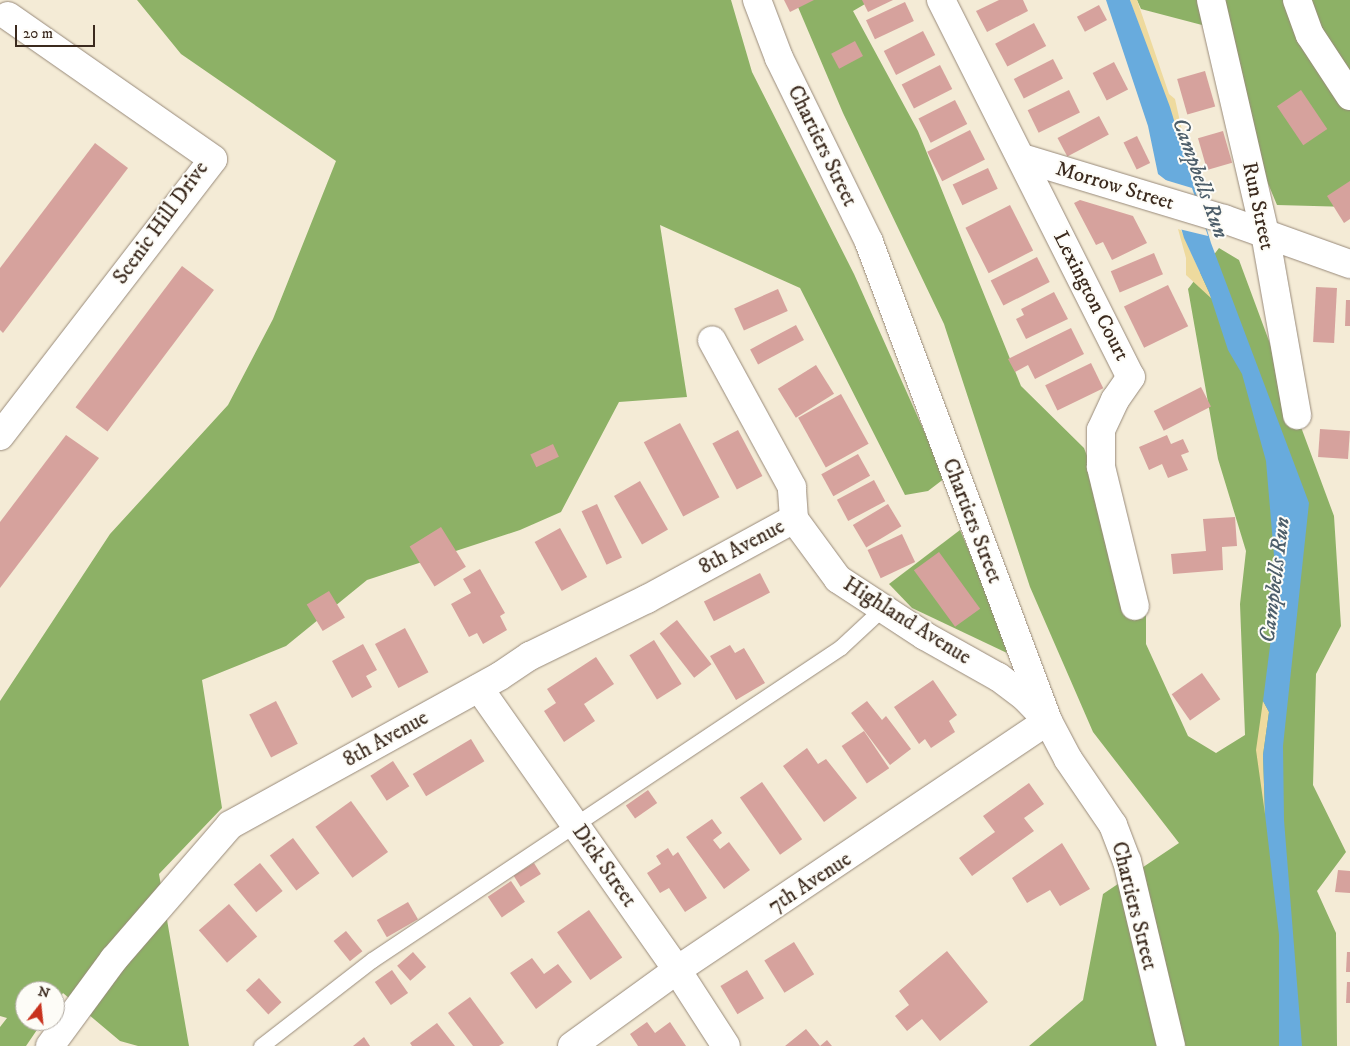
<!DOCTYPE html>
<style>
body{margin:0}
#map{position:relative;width:1350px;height:1046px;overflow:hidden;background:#f4ebd6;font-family:"IM FELL DW Pica",serif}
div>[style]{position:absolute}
.forest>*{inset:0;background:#8db166}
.sand>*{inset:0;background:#eeda9e}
.water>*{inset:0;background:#68abdd}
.pier>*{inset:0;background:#f4ebd6}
.building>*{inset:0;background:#d6a29d;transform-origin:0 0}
.roads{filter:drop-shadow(0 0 1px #988a7a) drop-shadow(0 0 1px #988a7a)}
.lane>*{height:15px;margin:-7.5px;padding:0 7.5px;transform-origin:7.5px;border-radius:7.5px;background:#fff}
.street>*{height:28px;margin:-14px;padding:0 14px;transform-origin:14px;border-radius:14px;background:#fff}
.primary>*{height:28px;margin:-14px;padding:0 14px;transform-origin:14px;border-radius:14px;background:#fff}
span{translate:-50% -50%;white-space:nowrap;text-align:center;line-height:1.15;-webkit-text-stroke:4px #fdfcf7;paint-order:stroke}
.street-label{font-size:21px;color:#3b2a1e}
.water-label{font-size:22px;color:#4d5e6a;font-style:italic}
.north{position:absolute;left:15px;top:981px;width:50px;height:50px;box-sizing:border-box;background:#fdfcf7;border:1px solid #afa8a0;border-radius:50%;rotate:16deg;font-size:14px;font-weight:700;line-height:20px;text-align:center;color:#3b2a1e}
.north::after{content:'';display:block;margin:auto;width:18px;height:22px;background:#c8321e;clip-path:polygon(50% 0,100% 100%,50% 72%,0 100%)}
.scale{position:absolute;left:15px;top:25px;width:80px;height:22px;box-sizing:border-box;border:2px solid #3b2a1e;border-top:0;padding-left:6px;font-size:15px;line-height:18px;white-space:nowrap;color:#3b2a1e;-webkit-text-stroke:4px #fdfcf7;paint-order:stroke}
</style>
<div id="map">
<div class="forest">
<div style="clip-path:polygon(137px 0,731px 0,752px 72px,854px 274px,945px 478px,928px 491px,905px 495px,800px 288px,660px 225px,687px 397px,619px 402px,561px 512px,520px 530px,367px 580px,286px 646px,202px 680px,222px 808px,159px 874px,189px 1046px,138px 1046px,120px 1041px,63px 993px,55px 1004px,55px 991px,25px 991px,25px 1021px,43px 1021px,26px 1046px,0 1046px,0 1027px,7px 1018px,0 1016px,0 701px,110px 534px,228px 405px,273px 319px,336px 161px,181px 54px)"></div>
<div style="clip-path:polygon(795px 0,872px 0,853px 11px,918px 131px,1021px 386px,1084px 448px,1146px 608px,1146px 644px,1188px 736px,1216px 753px,1245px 735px,1240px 604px,1246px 551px,1218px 459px,1188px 289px,1219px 248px,1239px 260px,1334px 516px,1341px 626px,1316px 674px,1313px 785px,1346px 852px,1317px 891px,1336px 933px,1337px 1046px,1029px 1046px,1083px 1000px,1103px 894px,1179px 843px,1093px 732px,1030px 587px,944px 324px,843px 113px)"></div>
<div style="clip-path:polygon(1137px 0,1350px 0,1350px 207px,1277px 205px,1202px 25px,1141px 9px)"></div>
<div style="clip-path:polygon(960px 530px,1000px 622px,1007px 653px,912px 608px,889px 584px)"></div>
</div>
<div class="sand">
<div style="clip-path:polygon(1130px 0,1137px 0,1169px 94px,1175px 99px,1188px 158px,1186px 161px)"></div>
<div style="clip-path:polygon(1178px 229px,1181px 230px,1212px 299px,1186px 275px,1186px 258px)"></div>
<div style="clip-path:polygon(1263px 701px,1269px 712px,1263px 755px,1265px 814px,1256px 750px)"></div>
</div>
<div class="water">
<div style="clip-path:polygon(1106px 0,1130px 0,1170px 107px,1211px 243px,1309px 503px,1283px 746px,1284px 820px,1302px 1046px,1279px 1046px,1279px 935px,1265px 814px,1263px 755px,1269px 712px,1263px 701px,1277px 591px,1266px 461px,1242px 374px,1228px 350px,1209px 292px,1184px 238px,1167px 181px,1158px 174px,1148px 126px)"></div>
</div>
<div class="pier">
<div style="clip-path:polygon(1162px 179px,1192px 188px,1208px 236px,1179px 229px)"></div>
</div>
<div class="building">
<div style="clip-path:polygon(784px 0,814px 0,790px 12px)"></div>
<div style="clip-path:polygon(862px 0,893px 0,868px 12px)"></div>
<div style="clip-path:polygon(999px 0,1023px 0,1028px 11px,987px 32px,976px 11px)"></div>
<div style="left:905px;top:2px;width:21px;height:43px;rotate:65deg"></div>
<div style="left:1099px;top:5px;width:17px;height:25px;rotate:62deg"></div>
<div style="left:1034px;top:23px;width:26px;height:44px;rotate:62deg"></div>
<div style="left:923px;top:31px;width:27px;height:44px;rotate:63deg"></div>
<div style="left:855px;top:41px;width:17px;height:27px;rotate:62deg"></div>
<div style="left:1053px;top:59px;width:22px;height:44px;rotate:63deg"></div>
<div style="left:1114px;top:62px;width:31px;height:24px;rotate:63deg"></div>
<div style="left:940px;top:65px;width:27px;height:43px;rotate:63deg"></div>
<div style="left:1205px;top:71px;width:37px;height:29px;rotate:74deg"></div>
<div style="left:1069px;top:90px;width:25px;height:46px;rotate:64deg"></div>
<div style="left:1301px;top:90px;width:47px;height:29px;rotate:56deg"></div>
<div style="left:955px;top:100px;width:27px;height:41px;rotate:63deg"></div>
<div style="left:1099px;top:116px;width:21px;height:47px;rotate:62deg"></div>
<div style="left:970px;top:130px;width:33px;height:48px;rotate:63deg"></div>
<div style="left:1223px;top:131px;width:33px;height:26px;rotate:74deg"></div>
<div style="left:1137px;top:136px;width:30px;height:15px;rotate:64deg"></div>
<div style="clip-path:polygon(95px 143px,128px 168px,3px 333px,0 330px,0 268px)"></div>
<div style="left:988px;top:168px;width:23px;height:39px;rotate:65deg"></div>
<div style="clip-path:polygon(1350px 181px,1350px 219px,1344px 223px,1327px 196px)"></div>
<div style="clip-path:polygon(1080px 200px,1133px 216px,1147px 243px,1112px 260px,1103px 242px,1096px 245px,1074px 203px)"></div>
<div style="left:1010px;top:205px;width:51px;height:50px;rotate:63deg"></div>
<div style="left:1154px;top:253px;width:23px;height:47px;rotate:67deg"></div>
<div style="left:1037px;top:257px;width:28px;height:52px;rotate:63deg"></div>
<div style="left:182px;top:266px;width:40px;height:177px;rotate:37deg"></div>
<div style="left:1168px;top:285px;width:46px;height:49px;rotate:64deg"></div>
<div style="left:1316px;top:287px;width:21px;height:55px;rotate:3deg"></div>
<div style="left:778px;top:289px;width:24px;height:48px;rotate:66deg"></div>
<div style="clip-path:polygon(1054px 292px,1068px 319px,1026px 339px,1016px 319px,1024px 315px,1021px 309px)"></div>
<div style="clip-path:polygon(1346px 300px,1350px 300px,1350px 326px,1345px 326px)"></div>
<div style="left:796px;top:325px;width:17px;height:52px;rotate:62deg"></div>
<div style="clip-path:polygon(1071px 328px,1084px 354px,1035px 379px,1028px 365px,1015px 372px,1008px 359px)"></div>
<div style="left:1091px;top:363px;width:28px;height:51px;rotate:64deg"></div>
<div style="left:816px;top:365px;width:34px;height:45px;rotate:58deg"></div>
<div style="left:1201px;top:387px;width:22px;height:53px;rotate:63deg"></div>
<div style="left:841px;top:394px;width:57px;height:49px;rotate:61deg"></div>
<div style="left:680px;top:423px;width:84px;height:41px;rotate:62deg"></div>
<div style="left:1320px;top:429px;width:30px;height:28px;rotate:4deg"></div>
<div style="left:738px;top:430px;width:52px;height:29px;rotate:62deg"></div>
<div style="clip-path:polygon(66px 435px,99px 458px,0 588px,0 522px)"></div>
<div style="clip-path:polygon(1167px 435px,1171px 444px,1183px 439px,1189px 452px,1181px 455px,1188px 470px,1168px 478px,1162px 464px,1149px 470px,1139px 447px)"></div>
<div style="left:553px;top:444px;width:14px;height:25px;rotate:65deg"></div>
<div style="left:858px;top:454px;width:25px;height:42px;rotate:61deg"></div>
<div style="left:874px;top:480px;width:24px;height:42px;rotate:62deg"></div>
<div style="left:640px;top:481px;width:56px;height:30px;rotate:60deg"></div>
<div style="left:597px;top:504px;width:59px;height:17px;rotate:65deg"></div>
<div style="left:888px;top:504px;width:26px;height:41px;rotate:59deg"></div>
<div style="clip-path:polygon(1235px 517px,1237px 546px,1222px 547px,1223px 570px,1173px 574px,1171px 554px,1206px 551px,1203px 519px)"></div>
<div style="left:441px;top:527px;width:47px;height:37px;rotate:58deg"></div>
<div style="left:560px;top:528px;width:56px;height:29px;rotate:61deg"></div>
<div style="left:902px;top:534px;width:31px;height:38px;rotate:65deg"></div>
<div style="left:939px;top:552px;width:70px;height:31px;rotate:54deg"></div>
<div style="clip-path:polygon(480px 569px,505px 613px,500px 616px,507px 630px,483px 644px,477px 633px,469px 637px,451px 604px,471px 593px,463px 579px)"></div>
<div style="left:760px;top:573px;width:22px;height:63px;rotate:63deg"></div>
<div style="left:329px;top:591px;width:31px;height:26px;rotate:59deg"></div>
<div style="left:677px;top:620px;width:56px;height:22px;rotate:52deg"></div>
<div style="left:405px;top:628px;width:50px;height:34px;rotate:62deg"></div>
<div style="left:654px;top:640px;width:52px;height:29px;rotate:58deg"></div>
<div style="clip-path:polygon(363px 644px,377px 670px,366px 676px,372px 687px,352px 698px,332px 661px)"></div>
<div style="clip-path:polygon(730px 645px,735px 653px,744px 648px,765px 683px,736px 700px,710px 656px)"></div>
<div style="clip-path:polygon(596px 657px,614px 684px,584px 704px,595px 721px,564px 742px,544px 711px,556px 703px,547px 689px)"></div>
<div style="left:1202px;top:673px;width:32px;height:37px;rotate:55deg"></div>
<div style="clip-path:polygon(933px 680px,957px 715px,949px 721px,955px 732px,931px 748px,925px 739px,919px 744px,894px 707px)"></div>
<div style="left:276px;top:701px;width:48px;height:30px;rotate:63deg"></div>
<div style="clip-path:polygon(867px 701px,882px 720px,886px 716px,911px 749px,890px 765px,851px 713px)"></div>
<div style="left:864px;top:731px;width:45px;height:27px;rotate:56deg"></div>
<div style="left:471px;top:739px;width:26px;height:68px;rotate:59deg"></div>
<div style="clip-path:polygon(807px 748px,818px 764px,826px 759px,857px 798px,824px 822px,783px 766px)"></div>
<div style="left:393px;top:761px;width:30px;height:27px;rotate:57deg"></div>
<div style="left:762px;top:782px;width:70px;height:27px;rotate:55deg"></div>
<div style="clip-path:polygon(1029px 783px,1044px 804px,1024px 818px,1034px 831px,972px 876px,959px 858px,995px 832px,983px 816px)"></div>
<div style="left:648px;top:790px;width:16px;height:27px;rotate:55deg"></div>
<div style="left:351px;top:801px;width:63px;height:44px;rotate:54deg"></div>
<div style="clip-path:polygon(712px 819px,722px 833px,713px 840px,720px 849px,729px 842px,750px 870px,724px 889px,686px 837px)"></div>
<div style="left:293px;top:838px;width:44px;height:29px;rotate:53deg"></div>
<div style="clip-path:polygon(1062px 843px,1090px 889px,1060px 906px,1050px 890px,1027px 903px,1012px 878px)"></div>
<div style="clip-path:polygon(668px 848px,673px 856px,678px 852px,707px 898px,685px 912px,669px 888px,660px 893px,647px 873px,661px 864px,656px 856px)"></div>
<div style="left:260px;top:863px;width:36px;height:34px;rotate:51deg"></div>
<div style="left:534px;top:863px;width:13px;height:24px;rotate:58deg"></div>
<div style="clip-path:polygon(1338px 870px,1350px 871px,1350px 893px,1335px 892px)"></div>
<div style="left:511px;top:881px;width:25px;height:28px;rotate:56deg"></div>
<div style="left:408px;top:902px;width:20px;height:36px;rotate:60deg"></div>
<div style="left:229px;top:904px;width:43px;height:40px;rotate:49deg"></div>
<div style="left:589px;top:910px;width:58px;height:39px;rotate:55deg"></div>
<div style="left:346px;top:931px;width:26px;height:16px;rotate:51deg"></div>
<div style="left:794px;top:942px;width:38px;height:35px;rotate:58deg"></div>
<div style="clip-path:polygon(947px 951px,988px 1002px,940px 1041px,922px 1019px,907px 1031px,895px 1016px,909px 1005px,899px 991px)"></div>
<div style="left:413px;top:952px;width:20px;height:21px;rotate:49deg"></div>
<div style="clip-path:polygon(1347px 952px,1350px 952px,1350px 972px,1346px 972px)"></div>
<div style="clip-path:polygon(532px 958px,544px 974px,558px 964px,572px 982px,536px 1009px,510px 973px)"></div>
<div style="left:392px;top:970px;width:28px;height:21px;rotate:55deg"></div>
<div style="left:747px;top:970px;width:33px;height:31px;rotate:59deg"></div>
<div style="left:259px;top:978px;width:33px;height:18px;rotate:47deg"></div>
<div style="clip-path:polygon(1347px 982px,1350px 982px,1350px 1003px,1346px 1003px)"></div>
<div style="clip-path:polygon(470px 997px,504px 1043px,499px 1046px,473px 1046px,448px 1013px)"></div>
<div style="clip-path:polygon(647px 1022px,655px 1033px,670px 1022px,686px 1046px,638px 1046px,630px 1034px)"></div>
<div style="clip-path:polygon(437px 1023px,455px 1046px,412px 1046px,410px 1043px)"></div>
<div style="clip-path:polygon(806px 1029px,820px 1046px,827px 1040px,832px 1046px,785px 1046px)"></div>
<div style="clip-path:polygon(364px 1037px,370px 1046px,353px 1046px)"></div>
</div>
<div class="roads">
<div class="lane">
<div style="left:261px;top:1046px;width:140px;rotate:-37.8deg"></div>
<div style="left:372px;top:960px;width:564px;rotate:-33.72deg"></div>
<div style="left:841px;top:647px;width:57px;rotate:-42.9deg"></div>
</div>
<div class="street">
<div style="left:941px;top:0;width:422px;rotate:63.3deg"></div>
<div style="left:1131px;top:377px;width:28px;rotate:125deg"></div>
<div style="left:1115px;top:400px;width:33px;rotate:115deg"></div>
<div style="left:1101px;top:430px;width:37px;rotate:90deg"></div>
<div style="left:1101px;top:467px;width:143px;rotate:76.3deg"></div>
<div style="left:1211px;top:0;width:239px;rotate:77deg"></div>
<div style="left:1265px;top:233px;width:185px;rotate:80deg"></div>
<div style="left:1297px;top:0;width:37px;rotate:70deg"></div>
<div style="left:1310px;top:35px;width:73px;rotate:56.7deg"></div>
<div style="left:1022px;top:158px;width:211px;rotate:16.8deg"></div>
<div style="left:1224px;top:219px;width:134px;rotate:19.7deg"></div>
<div style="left:0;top:436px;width:349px;rotate:-52.4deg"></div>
<div style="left:213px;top:159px;width:250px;rotate:-145.1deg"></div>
<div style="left:479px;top:688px;width:345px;rotate:54.9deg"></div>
<div style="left:677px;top:970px;width:90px;rotate:57.2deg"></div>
<div style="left:50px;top:1046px;width:108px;rotate:-53.7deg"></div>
<div style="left:114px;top:959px;width:177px;rotate:-49.1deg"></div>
<div style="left:230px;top:825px;width:308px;rotate:-28.9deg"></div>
<div style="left:500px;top:676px;width:36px;rotate:-34deg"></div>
<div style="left:530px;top:656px;width:130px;rotate:-26deg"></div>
<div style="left:647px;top:599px;width:167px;rotate:-28.6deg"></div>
<div style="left:572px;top:1046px;width:130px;rotate:-35.9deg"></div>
<div style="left:677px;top:970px;width:447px;rotate:-33.9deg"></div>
<div style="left:1048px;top:721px;width:33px;rotate:-134deg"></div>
<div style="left:1025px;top:697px;width:34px;rotate:-143deg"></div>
<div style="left:998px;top:677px;width:84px;rotate:-150.7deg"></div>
<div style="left:925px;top:636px;width:104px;rotate:-146.8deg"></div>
<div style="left:838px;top:579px;width:74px;rotate:-126.3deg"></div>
<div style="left:794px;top:519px;width:32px;rotate:-94deg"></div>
<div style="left:792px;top:487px;width:167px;rotate:-118.6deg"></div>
</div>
<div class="primary">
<div style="left:757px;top:0;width:62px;rotate:69.2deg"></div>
<div style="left:779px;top:58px;width:205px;rotate:63.9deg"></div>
<div style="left:869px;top:242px;width:511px;rotate:69.51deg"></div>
<div style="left:1048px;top:721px;width:43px;rotate:62.2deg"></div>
<div style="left:1068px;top:759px;width:80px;rotate:55.7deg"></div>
<div style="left:1113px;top:825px;width:39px;rotate:69deg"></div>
<div style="left:1127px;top:861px;width:190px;rotate:76.6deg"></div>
</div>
</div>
<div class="street-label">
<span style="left:822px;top:146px;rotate:64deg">Chartiers Street</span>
<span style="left:1115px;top:186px;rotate:17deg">Morrow Street</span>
<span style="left:1258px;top:206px;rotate:78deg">Run Street</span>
<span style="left:161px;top:223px;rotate:-54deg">Scenic Hill Drive</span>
<span style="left:1091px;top:296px;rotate:63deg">Lexington Court</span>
<span style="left:972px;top:521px;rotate:69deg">Chartiers Street</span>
<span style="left:742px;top:547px;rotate:-28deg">8th Avenue</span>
<span style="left:907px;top:621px;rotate:32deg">Highland Avenue</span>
<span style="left:386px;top:739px;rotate:-29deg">8th Avenue</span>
<span style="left:604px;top:866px;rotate:55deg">Dick Street</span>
<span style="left:810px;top:883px;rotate:-33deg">7th Avenue</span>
<span style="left:1134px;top:906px;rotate:76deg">Chartiers Street</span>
</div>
<div class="water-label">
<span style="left:1200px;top:178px;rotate:70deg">Campbells Run</span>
<span style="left:1275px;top:580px;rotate:-83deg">Campbells Run</span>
</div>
<div class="north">N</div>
<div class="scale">20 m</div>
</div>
